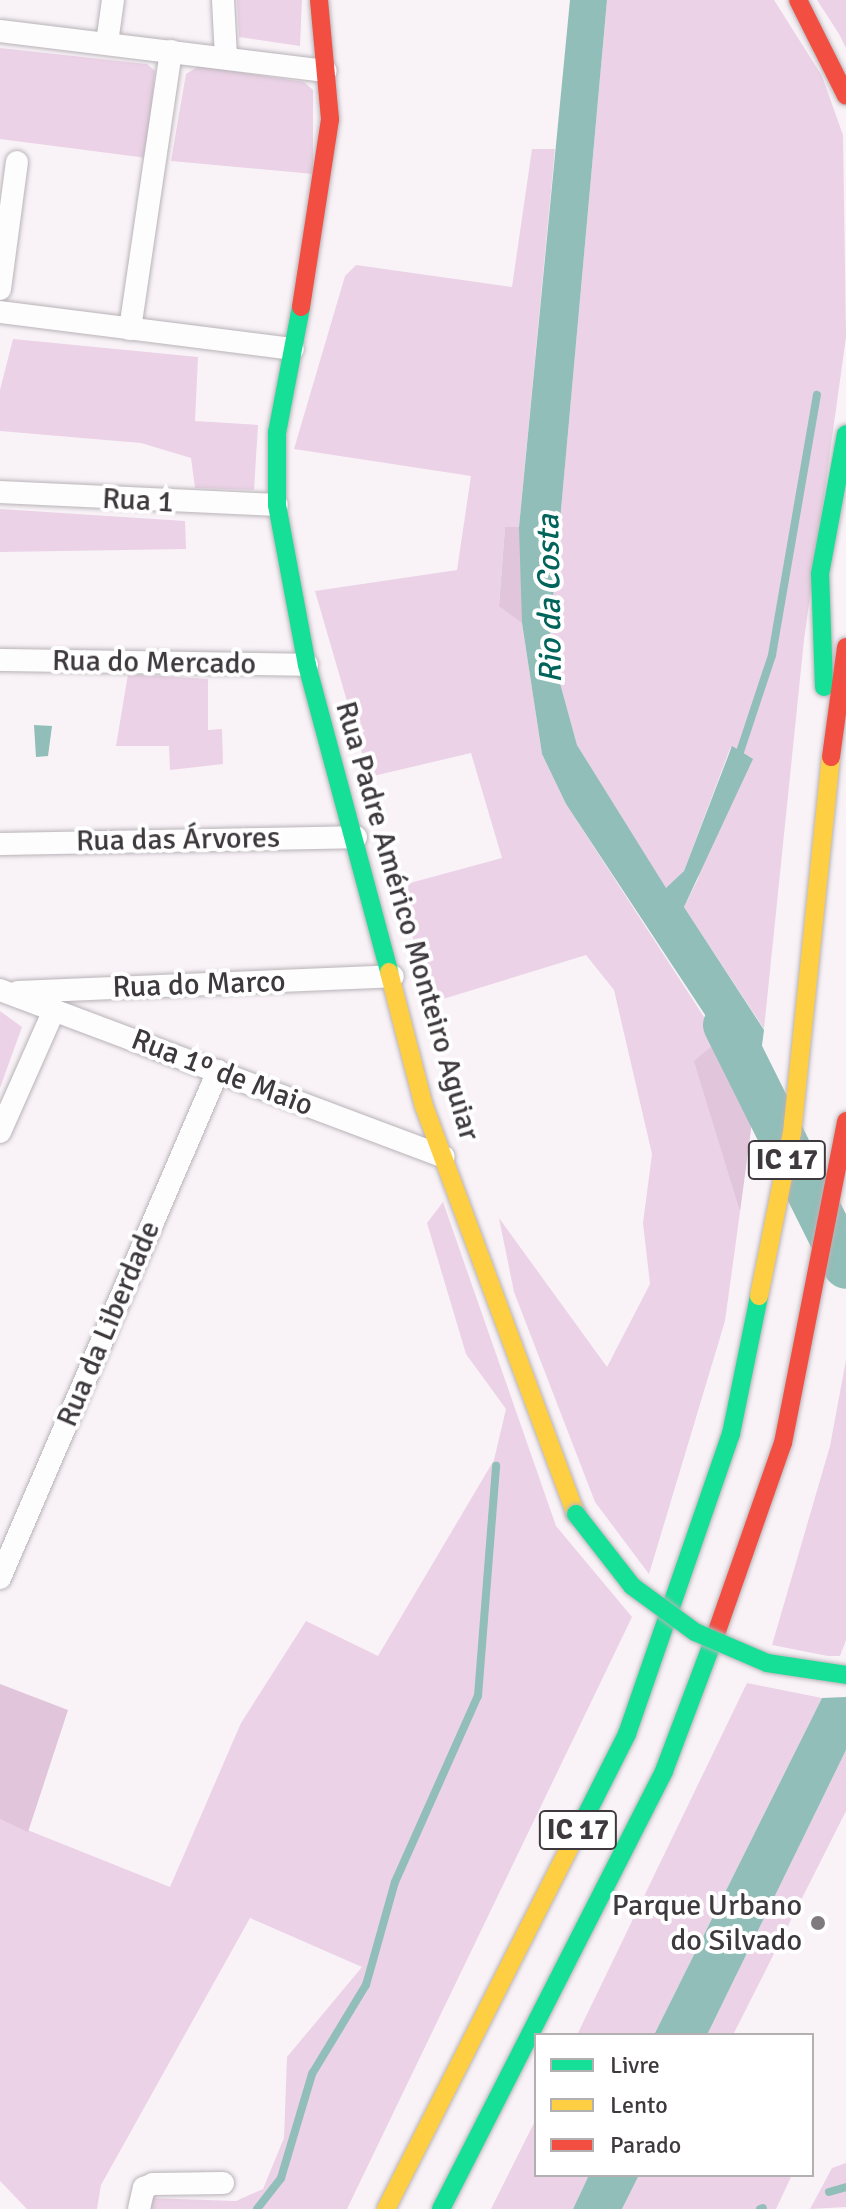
<!DOCTYPE html>
<meta charset="utf-8">
<style>
body{margin:0}
#map{position:relative;width:846px;height:2209px;overflow:hidden;background:#f9f3f8;font-family:Signika,sans-serif}
div>[style]{position:absolute}
.green>*{inset:0;background:#ebd2e6}
.forest>*{inset:0;background:#e0c5db}
.water>*{inset:0;background:#91beb8}
.stream>*{height:8px;margin:-4px;padding:0 4px;transform-origin:4px;border-radius:4px;background:#91beb8}
.river>*{height:46px;margin:-23px;padding:0 23px;transform-origin:23px;border-radius:23px;background:#91beb8}
.roads{filter:drop-shadow(0 0 2px #b8b3b7) drop-shadow(0 0 2px #b8b3b7)}
.street>*{height:22px;margin:-11px;padding:0 11px;transform-origin:11px;border-radius:11px;background:#fefdfe}
.fast>*{height:18px;margin:-9px;padding:0 9px;transform-origin:9px;border-radius:9px;background:#16e098}
.slow>*{height:18px;margin:-9px;padding:0 9px;transform-origin:9px;border-radius:9px;background:#ffcf43}
.jam>*{height:18px;margin:-9px;padding:0 9px;transform-origin:9px;border-radius:9px;background:#f24e42}
.bridges{filter:drop-shadow(0 0 2px #b8b3b7) drop-shadow(0 0 2px #b8b3b7)}
.fast-bridge>*{height:18px;margin:-9px;padding:0 9px;transform-origin:9px;border-radius:9px;background:#16e098}
.dots>*{width:22px;height:22px;translate:-50% -50%;box-sizing:border-box;border:4px solid #fff;border-radius:50%}
span{translate:-50% -50%;white-space:nowrap;text-align:center;line-height:1.15;-webkit-text-stroke:8px #fff;paint-order:stroke}
.shield-label span{padding:2px 6px;background:#fff;border:2px solid;border-radius:6px;-webkit-text-stroke-width:0}
.shield-label{font-size:28px;color:#3e393d;font-weight:700}
.street-label{font-size:30px;color:#3e393d}
.poi-label{font-size:30px;color:#3e393d}
.right{translate:-100% -50%;text-align:right}
.water-label{font-size:32px;color:#01645a;font-style:italic}
.legend{position:absolute;left:534px;top:2033px;width:280px;height:144px;box-sizing:border-box;background:#fff;border:2px solid #b2b0b1;margin:0;padding:10px 14px;list-style:none;font-size:24px;color:#3e393d}
.legend li{display:flex;align-items:center;gap:16px;height:40px}
.legend b{width:40px;border:2px solid #b2b0b1}
</style>
<div id="map">
<div class="green">
<div style="clip-path:polygon(237px 0,302px 0,300px 46px,239px 37px)"></div>
<div style="clip-path:polygon(607px 0,774px 0,822px 76px,843px 135px,846px 337px,804px 640px,764px 1029px,684px 907px,698px 879px,731px 746px,684px 871px,666px 889px,577px 745px,549px 643px)"></div>
<div style="clip-path:polygon(817px 0,846px 0,846px 48px,839px 34px)"></div>
<div style="clip-path:polygon(0 48px,147px 64px,155px 71px,147px 158px,0 139px)"></div>
<div style="clip-path:polygon(199px 66px,304px 82px,313px 90px,313px 174px,171px 161px,186px 74px)"></div>
<div style="clip-path:polygon(532px 149px,555px 149px,519px 527px,505px 527px,499px 605px,522px 623px,542px 754px,566px 804px,719px 1040px,695px 1061px,740px 1212px,725px 1321px,649px 1574px,595px 1502px,514px 1292px,499px 1218px,607px 1367px,650px 1284px,643px 1223px,652px 1154px,614px 990px,586px 955px,430px 1003px,399px 886px,502px 858px,471px 753px,369px 777px,315px 591px,457px 570px,471px 476px,294px 449px,345px 276px,356px 265px,512px 287px)"></div>
<div style="clip-path:polygon(13px 339px,198px 357px,195px 421px,258px 425px,254px 490px,195px 488px,191px 458px,141px 443px,0 431px,0 390px)"></div>
<div style="clip-path:polygon(0 509px,185px 521px,186px 549px,0 552px)"></div>
<div style="clip-path:polygon(128px 674px,208px 679px,208px 730px,222px 729px,223px 764px,170px 770px,169px 746px,116px 746px)"></div>
<div style="clip-path:polygon(0 1011px,22px 1027px,0 1088px)"></div>
<div style="clip-path:polygon(443px 1202px,556px 1526px,632px 1617px,347px 2209px,146px 2209px,149px 2198px,236px 2201px,263px 2189px,284px 2138px,287px 2057px,362px 1967px,250px 1918px,101px 2185px,97px 2209px,27px 2209px,0 2181px,0 1819px,170px 1887px,241px 1723px,306px 1621px,378px 1656px,494px 1460px,506px 1409px,466px 1354px,427px 1223px)"></div>
<div style="clip-path:polygon(846px 1360px,846px 1640px,840px 1656px,828px 1656px,772px 1645px,830px 1446px)"></div>
<div style="clip-path:polygon(747px 1683px,822px 1698px,654px 2035px,577px 2035px)"></div>
<div style="clip-path:polygon(846px 1750px,846px 1811px,733px 2035px,707px 2035px)"></div>
<div style="clip-path:polygon(536px 2119px,536px 2175px,589px 2175px,573px 2209px,491px 2209px)"></div>
<div style="clip-path:polygon(846px 2163px,846px 2207px,810px 2209px,832px 2168px)"></div>
<div style="clip-path:polygon(639px 2175px,792px 2175px,776px 2209px,622px 2209px)"></div>
</div>
<div class="forest">
<div style="clip-path:polygon(505px 527px,558px 527px,549px 643px,499px 606px)"></div>
<div style="clip-path:polygon(719px 1040px,756px 1092px,740px 1212px,694px 1061px)"></div>
<div style="clip-path:polygon(0 1684px,68px 1710px,28px 1832px,0 1819px)"></div>
</div>
<div class="water">
<div style="clip-path:polygon(570px 0,607px 0,549px 643px,577px 745px,666px 888px,684px 871px,732px 746px,753px 759px,684px 907px,764px 1030px,756px 1092px,566px 804px,542px 754px,522px 623px,519px 527px)"></div>
<div style="clip-path:polygon(34px 725px,52px 726px,48px 756px,36px 757px)"></div>
<div style="clip-path:polygon(846px 1697px,846px 1750px,707px 2035px,654px 2035px,822px 1698px)"></div>
<div style="clip-path:polygon(589px 2175px,639px 2175px,622px 2209px,573px 2209px)"></div>
</div>
<div class="stream">
<div style="left:737px;top:761px;width:112px;rotate:-71.7deg"></div>
<div style="left:772px;top:655px;width:264px;rotate:-80.2deg"></div>
<div style="left:829px;top:2192px;width:18px;rotate:-16deg"></div>
<div style="left:257px;top:2209px;width:39px;rotate:-52deg"></div>
<div style="left:281px;top:2178px;width:109px;rotate:-73.4deg"></div>
<div style="left:312px;top:2074px;width:104px;rotate:-58.8deg"></div>
<div style="left:366px;top:1985px;width:107px;rotate:-74.3deg"></div>
<div style="left:395px;top:1882px;width:204px;rotate:-66deg"></div>
<div style="left:478px;top:1696px;width:231px;rotate:-85.5deg"></div>
<div style="left:760px;top:2209px;width:3px;rotate:-18deg"></div>
</div>
<div class="river">
<div style="left:726px;top:1025px;width:269px;rotate:63.5deg"></div>
</div>
<div class="roads">
<div class="street">
<div style="left:223px;top:0;width:57px;rotate:87deg"></div>
<div style="left:0;top:31px;width:328px;rotate:7deg"></div>
<div style="left:107px;top:43px;width:43px;rotate:-82.1deg"></div>
<div style="left:0;top:289px;width:128px;rotate:-82.4deg"></div>
<div style="left:0;top:312px;width:295px;rotate:7.2deg"></div>
<div style="left:130px;top:329px;width:281px;rotate:-81.6deg"></div>
<div style="left:0;top:492px;width:277px;rotate:2.7deg"></div>
<div style="left:0;top:660px;width:307px;rotate:0.9deg"></div>
<div style="left:0;top:844px;width:356px;rotate:-1.1deg"></div>
<div style="left:0;top:990px;width:474px;rotate:20.6deg"></div>
<div style="left:18px;top:992px;width:375px;rotate:-2.4deg"></div>
<div style="left:0;top:1132px;width:133px;rotate:-66.1deg"></div>
<div style="left:0;top:1578px;width:552px;rotate:-66.73deg"></div>
<div style="left:139px;top:2209px;width:22px;rotate:-77deg"></div>
<div style="left:144px;top:2188px;width:10px;rotate:-24deg"></div>
<div style="left:153px;top:2184px;width:70px;rotate:-0.8deg"></div>
</div>
<div class="fast">
<div style="left:301px;top:307px;width:128px;rotate:100.8deg"></div>
<div style="left:277px;top:433px;width:72px;rotate:90deg"></div>
<div style="left:277px;top:505px;width:163px;rotate:79.4deg"></div>
<div style="left:307px;top:665px;width:318px;rotate:75deg"></div>
<div style="left:824px;top:687px;width:113px;rotate:-92deg"></div>
<div style="left:820px;top:574px;width:142px;rotate:-79.5deg"></div>
<div style="left:572px;top:1843px;width:122px;rotate:-63.2deg"></div>
<div style="left:627px;top:1734px;width:318px;rotate:-70.9deg"></div>
<div style="left:731px;top:1434px;width:141px;rotate:-78.5deg"></div>
<div style="left:441px;top:2209px;width:492px;rotate:-63deg"></div>
<div style="left:664px;top:1771px;width:150px;rotate:-69.3deg"></div>
</div>
<div class="slow">
<div style="left:389px;top:972px;width:138px;rotate:75.4deg"></div>
<div style="left:424px;top:1106px;width:435px;rotate:69.6deg"></div>
<div style="left:759px;top:1296px;width:166px;rotate:-78.6deg"></div>
<div style="left:792px;top:1133px;width:378px;rotate:-84.1deg"></div>
<div style="left:386px;top:2209px;width:411px;rotate:-63.1deg"></div>
</div>
<div class="jam">
<div style="left:798px;top:0;width:107px;rotate:63.4deg"></div>
<div style="left:301px;top:307px;width:190px;rotate:-81.2deg"></div>
<div style="left:330px;top:119px;width:120px;rotate:-95.3deg"></div>
<div style="left:831px;top:757px;width:111px;rotate:-82.2deg"></div>
<div style="left:717px;top:1631px;width:199px;rotate:-70.7deg"></div>
<div style="left:783px;top:1443px;width:328px;rotate:-78.9deg"></div>
</div>
</div>
<div class="bridges">
<div class="fast-bridge">
<div style="left:576px;top:1514px;width:91px;rotate:52.1deg"></div>
<div style="left:632px;top:1586px;width:78px;rotate:36.1deg"></div>
<div style="left:695px;top:1632px;width:78px;rotate:23.3deg"></div>
<div style="left:767px;top:1663px;width:80px;rotate:8.6deg"></div>
</div>
</div>
<div class="dots">
<div style="left:818px;top:1923px;background:#7f7a7e"></div>
</div>
<div class="shield-label">
<span style="left:787px;top:1160px">IC 17</span>
<span style="left:578px;top:1830px">IC 17</span>
</div>
<div class="street-label">
<span style="left:138px;top:501px;rotate:3deg">Rua 1</span>
<span style="left:154px;top:663px;rotate:1deg">Rua do Mercado</span>
<span style="left:178px;top:840px;rotate:-1deg">Rua das Árvores</span>
<span style="left:407px;top:921px;rotate:74deg">Rua Padre Américo Monteiro Aguiar</span>
<span style="left:199px;top:985px;rotate:-2deg">Rua do Marco</span>
<span style="left:222px;top:1073px;rotate:21deg">Rua 1º de Maio</span>
<span style="left:109px;top:1324px;rotate:-67deg">Rua da Liberdade</span>
</div>
<div class="poi-label">
<span class="right" style="left:802px;top:1923px">Parque Urbano<br>do Silvado</span>
</div>
<div class="water-label">
<span style="left:550px;top:599px;rotate:-91deg">Rio da Costa</span>
</div>
<ul class="legend">
<li><b style="height:10px;background:#16e098"></b>Livre</li>
<li><b style="height:10px;background:#ffcf43"></b>Lento</li>
<li><b style="height:10px;background:#f24e42"></b>Parado</li>
</ul>
</div>
